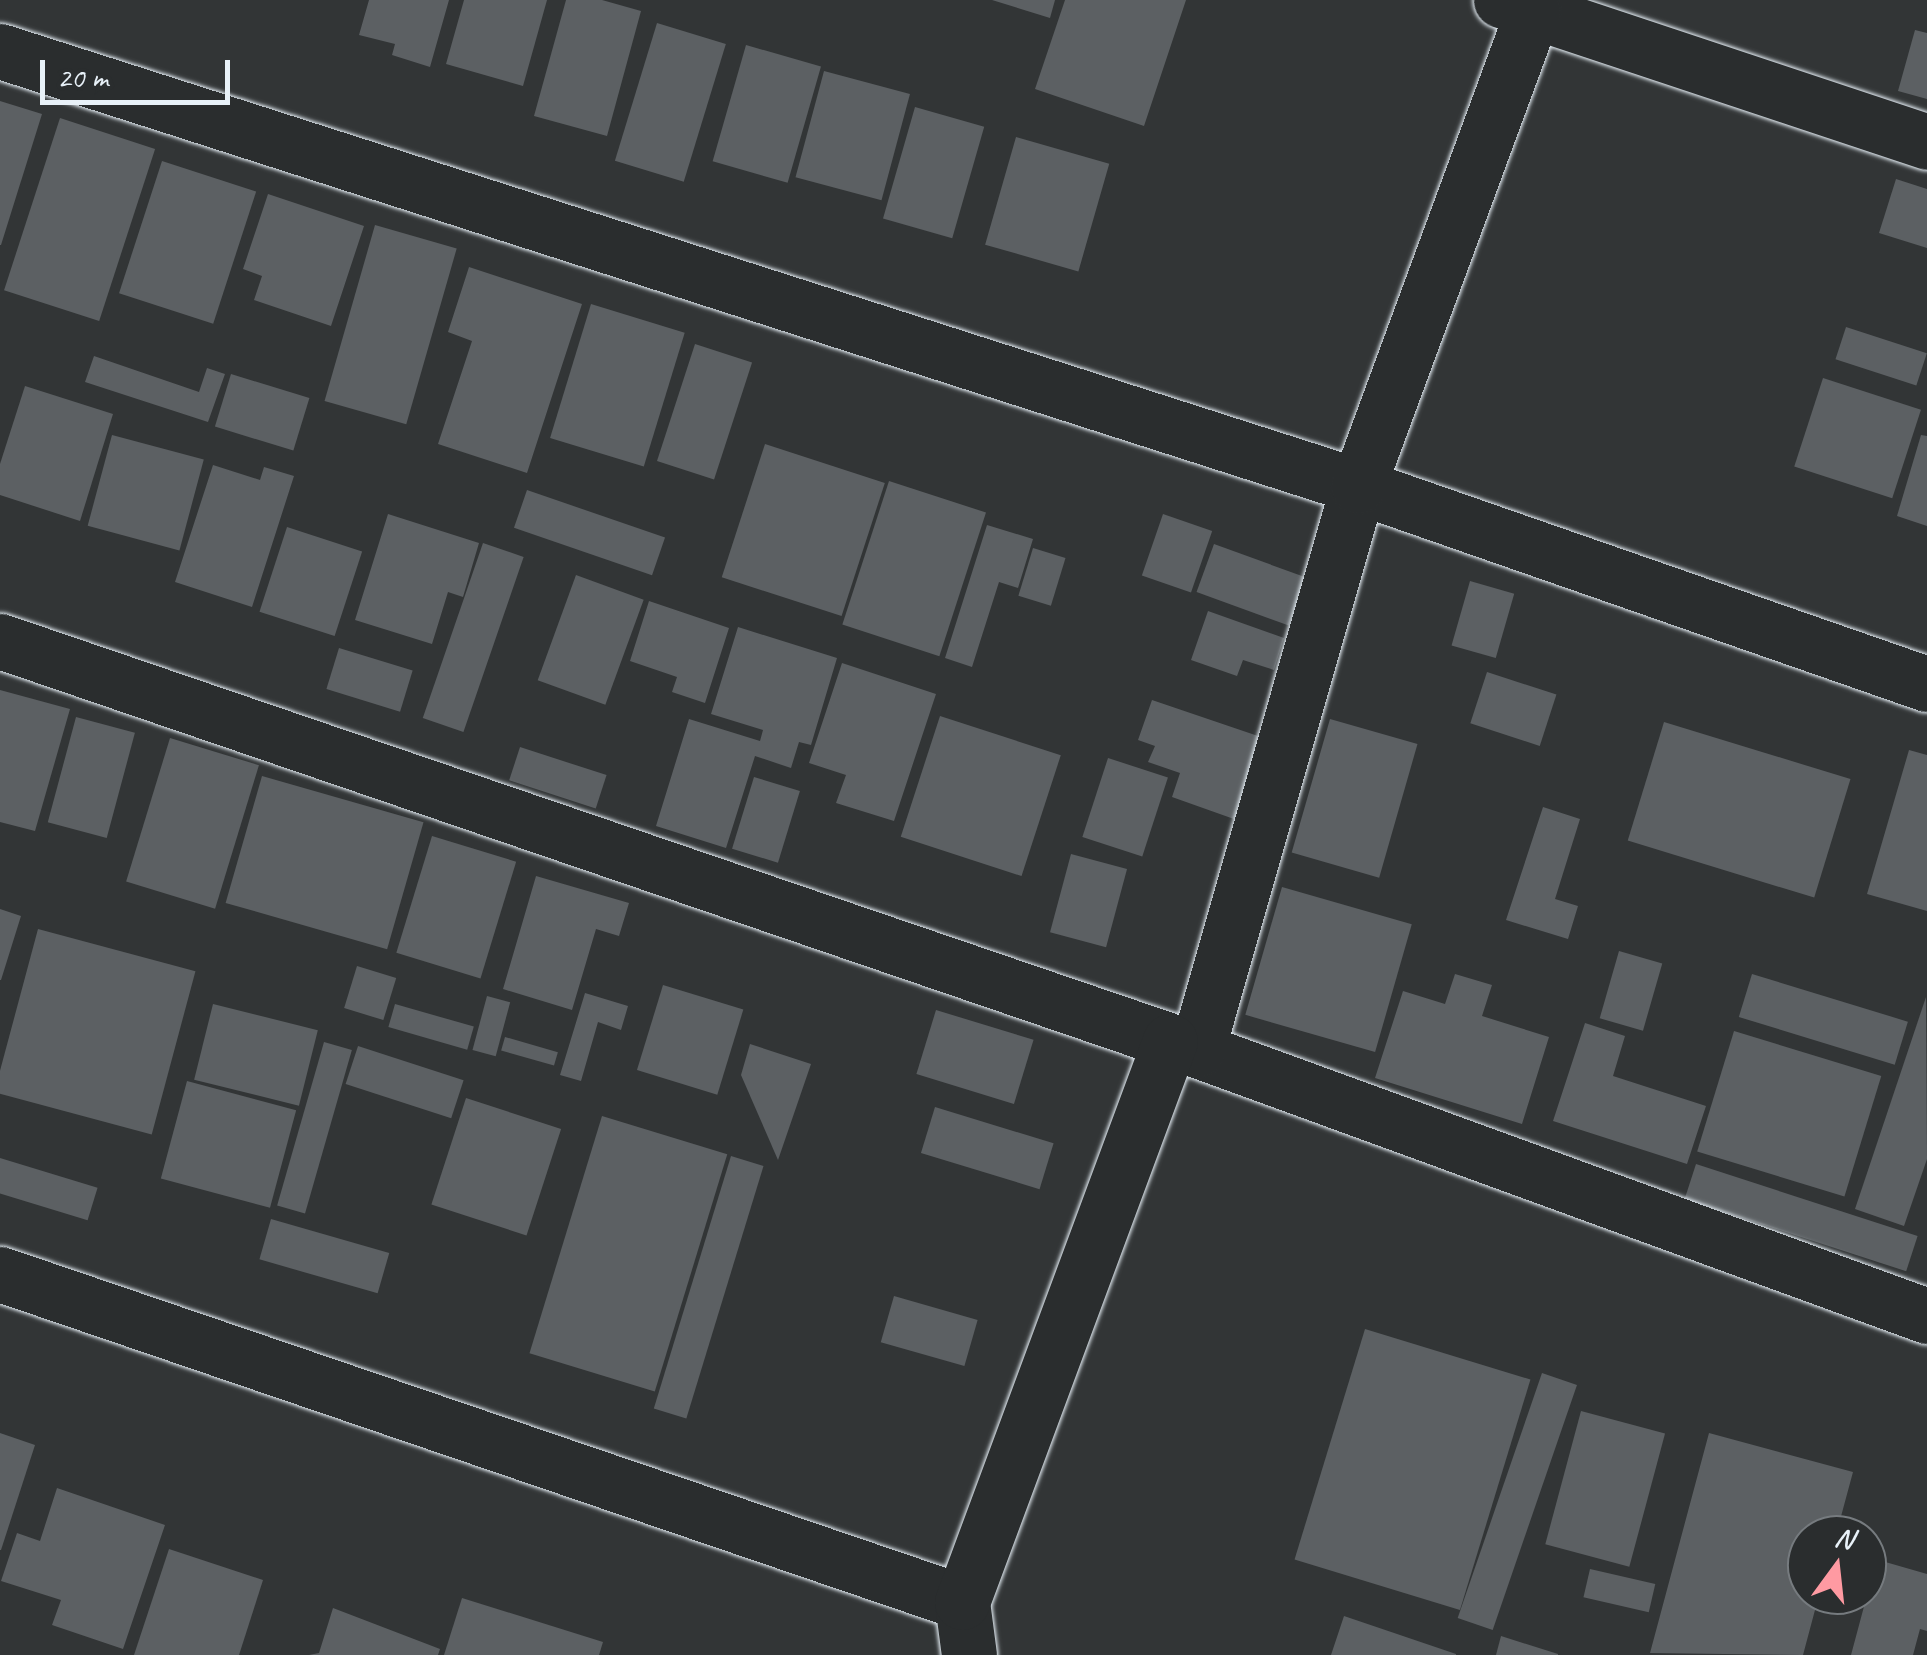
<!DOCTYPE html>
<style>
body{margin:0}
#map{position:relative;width:1927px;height:1655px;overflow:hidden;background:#323536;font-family:Caveat,sans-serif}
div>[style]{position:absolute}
.building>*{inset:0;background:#5c6063;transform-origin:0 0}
.roads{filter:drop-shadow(0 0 2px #e8f1f8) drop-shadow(0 0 2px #e8f1f8)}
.minor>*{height:55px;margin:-27.5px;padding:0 27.5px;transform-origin:27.5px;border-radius:27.5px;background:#2a2d2e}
span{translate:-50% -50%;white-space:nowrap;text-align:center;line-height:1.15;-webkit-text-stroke:9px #2a2d2e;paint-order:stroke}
.north{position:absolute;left:1787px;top:1515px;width:100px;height:100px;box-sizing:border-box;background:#2a2d2e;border:2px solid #767b7f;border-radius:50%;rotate:15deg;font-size:28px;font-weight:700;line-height:40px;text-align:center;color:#e8f1f8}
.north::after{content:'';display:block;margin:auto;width:35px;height:45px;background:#ff9aa2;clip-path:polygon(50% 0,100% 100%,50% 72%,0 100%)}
.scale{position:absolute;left:40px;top:60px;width:190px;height:45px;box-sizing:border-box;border:5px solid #e8f1f8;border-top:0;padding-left:12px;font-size:30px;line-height:35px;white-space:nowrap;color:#e8f1f8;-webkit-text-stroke:8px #2a2d2e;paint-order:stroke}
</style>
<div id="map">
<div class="building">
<div style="clip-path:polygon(369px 0,449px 0,430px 67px,392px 55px,395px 44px,359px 35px)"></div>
<div style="clip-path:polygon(464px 0,547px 0,523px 86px,446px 64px)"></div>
<div style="clip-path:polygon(566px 0,602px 0,641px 11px,607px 136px,534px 116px)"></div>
<div style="clip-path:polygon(992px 0,1055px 0,1050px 18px)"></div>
<div style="clip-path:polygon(1065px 0,1186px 0,1144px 126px,1035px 89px)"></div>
<div style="left:657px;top:23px;width:72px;height:144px;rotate:17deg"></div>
<div style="clip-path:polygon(1915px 30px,1927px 33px,1927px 99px,1898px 91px)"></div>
<div style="left:746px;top:45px;width:78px;height:121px;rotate:16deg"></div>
<div style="left:824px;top:71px;width:89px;height:110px;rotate:15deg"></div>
<div style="clip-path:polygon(0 101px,42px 114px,1px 245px,0 245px)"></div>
<div style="left:915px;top:107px;width:72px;height:116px;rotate:16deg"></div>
<div style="left:60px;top:118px;width:100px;height:181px;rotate:18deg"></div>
<div style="left:1016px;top:137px;width:97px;height:112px;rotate:16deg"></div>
<div style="left:162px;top:161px;width:99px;height:139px;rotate:18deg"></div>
<div style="clip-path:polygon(1896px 179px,1927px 189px,1927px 248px,1879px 233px)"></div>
<div style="clip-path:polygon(268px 194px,364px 226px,331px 326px,254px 300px,262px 276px,243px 269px)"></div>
<div style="left:375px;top:225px;width:85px;height:183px;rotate:16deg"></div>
<div style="clip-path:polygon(469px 267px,582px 304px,527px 473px,438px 444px,472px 341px,448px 332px)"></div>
<div style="left:591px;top:304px;width:98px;height:140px;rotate:17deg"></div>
<div style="left:1846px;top:327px;width:85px;height:34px;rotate:18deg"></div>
<div style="left:695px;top:344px;width:60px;height:123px;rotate:18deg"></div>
<div style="clip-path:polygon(94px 356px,199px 392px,207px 368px,225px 374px,208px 422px,85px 382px)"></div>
<div style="left:231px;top:374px;width:82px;height:55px;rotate:17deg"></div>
<div style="left:1823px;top:378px;width:103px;height:93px;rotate:18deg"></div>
<div style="clip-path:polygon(25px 386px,113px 414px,80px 521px,0 495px,0 464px)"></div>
<div style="left:112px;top:435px;width:95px;height:94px;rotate:15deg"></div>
<div style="clip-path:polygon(1921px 435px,1927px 436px,1927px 526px,1897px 516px)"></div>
<div style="left:765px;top:444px;width:126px;height:140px;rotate:18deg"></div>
<div style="clip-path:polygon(213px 465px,260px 480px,264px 467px,294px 476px,252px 607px,175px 582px)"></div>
<div style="left:889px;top:481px;width:102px;height:151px;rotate:18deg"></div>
<div style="left:527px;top:490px;width:146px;height:40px;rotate:19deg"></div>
<div style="clip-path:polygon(388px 514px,479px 543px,463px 597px,448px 592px,432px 644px,355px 620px)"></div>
<div style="left:1163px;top:514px;width:52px;height:65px;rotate:19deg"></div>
<div style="clip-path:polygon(987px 525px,1033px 539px,1018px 588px,999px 582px,972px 667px,945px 658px)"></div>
<div style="left:287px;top:527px;width:79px;height:89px;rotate:18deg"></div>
<div style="left:483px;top:543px;width:43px;height:185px;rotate:19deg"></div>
<div style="left:1214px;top:544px;width:98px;height:51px;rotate:20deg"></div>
<div style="left:1033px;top:548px;width:34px;height:50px;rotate:17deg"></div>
<div style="left:576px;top:575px;width:72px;height:112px;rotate:20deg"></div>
<div style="left:1470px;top:581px;width:46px;height:67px;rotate:16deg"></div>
<div style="clip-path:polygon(649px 601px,729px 628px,705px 703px,672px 692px,677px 677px,630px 661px)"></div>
<div style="clip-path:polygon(1208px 611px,1284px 638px,1274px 670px,1243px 660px,1237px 676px,1191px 660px)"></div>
<div style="clip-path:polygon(738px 627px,837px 658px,811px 745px,799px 742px,791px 768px,755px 756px,726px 848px,656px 826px,689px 719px,760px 741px,763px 730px,711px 714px)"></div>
<div style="left:339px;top:648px;width:77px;height:43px;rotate:17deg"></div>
<div style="clip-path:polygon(842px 663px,936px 694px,894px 821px,836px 803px,846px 775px,809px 763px)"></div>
<div style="left:1487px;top:672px;width:73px;height:54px;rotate:18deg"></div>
<div style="clip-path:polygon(0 690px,70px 709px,35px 831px,0 822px)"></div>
<div style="clip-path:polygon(1152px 700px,1276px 742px,1248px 824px,1172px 797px,1180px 773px,1148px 762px,1155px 746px,1138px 740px)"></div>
<div style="left:940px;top:716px;width:127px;height:127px;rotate:18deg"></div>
<div style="left:76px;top:717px;width:61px;height:109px;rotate:15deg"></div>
<div style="left:1330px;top:719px;width:91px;height:139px;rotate:16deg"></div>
<div style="left:1664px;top:722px;width:195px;height:124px;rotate:17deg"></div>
<div style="left:170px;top:738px;width:93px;height:150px;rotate:17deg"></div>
<div style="left:520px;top:747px;width:91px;height:35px;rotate:18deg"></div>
<div style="clip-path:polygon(1909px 750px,1927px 755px,1927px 911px,1867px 894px)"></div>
<div style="left:1108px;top:758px;width:63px;height:83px;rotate:18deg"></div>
<div style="left:262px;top:776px;width:168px;height:132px;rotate:16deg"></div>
<div style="left:754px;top:777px;width:48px;height:75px;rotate:17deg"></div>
<div style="clip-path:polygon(1543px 807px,1580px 819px,1555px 899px,1578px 906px,1568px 939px,1506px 920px)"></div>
<div style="left:432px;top:836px;width:88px;height:122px;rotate:17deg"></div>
<div style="left:1071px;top:854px;width:58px;height:81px;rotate:15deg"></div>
<div style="clip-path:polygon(536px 876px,629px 903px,619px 936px,596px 929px,572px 1010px,503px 989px)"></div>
<div style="left:1282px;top:887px;width:135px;height:133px;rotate:16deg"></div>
<div style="clip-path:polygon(0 909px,21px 916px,1px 980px,0 980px)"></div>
<div style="left:38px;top:929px;width:163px;height:169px;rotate:15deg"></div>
<div style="left:1619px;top:951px;width:45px;height:70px;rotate:16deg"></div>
<div style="left:357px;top:966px;width:41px;height:44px;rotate:17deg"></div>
<div style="clip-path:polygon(1455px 974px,1492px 985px,1482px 1016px,1549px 1037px,1522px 1124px,1375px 1078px,1403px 991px,1445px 1004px)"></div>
<div style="left:1752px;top:974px;width:163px;height:45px;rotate:17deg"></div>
<div style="left:663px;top:985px;width:84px;height:89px;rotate:17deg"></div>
<div style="clip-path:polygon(585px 993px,628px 1006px,621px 1030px,598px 1022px,581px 1081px,560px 1075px)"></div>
<div style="left:487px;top:996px;width:24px;height:56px;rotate:15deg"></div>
<div style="clip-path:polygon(1926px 997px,1927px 1159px,1904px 1226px,1855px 1209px)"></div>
<div style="left:213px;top:1004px;width:108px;height:78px;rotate:14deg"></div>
<div style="left:395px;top:1004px;width:82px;height:24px;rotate:16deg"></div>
<div style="left:936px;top:1010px;width:102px;height:67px;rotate:17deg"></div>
<div style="clip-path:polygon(1585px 1023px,1625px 1036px,1613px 1076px,1706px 1106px,1687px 1164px,1553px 1121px)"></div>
<div style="left:1734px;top:1031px;width:154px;height:126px;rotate:17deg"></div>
<div style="left:505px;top:1037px;width:55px;height:14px;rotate:16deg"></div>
<div style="left:324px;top:1042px;width:29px;height:170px;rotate:16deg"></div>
<div style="clip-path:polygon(750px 1044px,811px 1064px,778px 1160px,741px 1075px)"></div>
<div style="left:358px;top:1046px;width:111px;height:40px;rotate:18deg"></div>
<div style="left:187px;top:1081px;width:113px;height:101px;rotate:15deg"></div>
<div style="left:466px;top:1098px;width:100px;height:112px;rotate:18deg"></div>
<div style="left:935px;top:1107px;width:124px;height:48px;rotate:17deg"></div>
<div style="left:602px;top:1116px;width:131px;height:248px;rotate:17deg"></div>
<div style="left:731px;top:1156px;width:34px;height:264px;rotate:17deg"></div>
<div style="left:0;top:1158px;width:102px;height:34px;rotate:17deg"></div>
<div style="left:1696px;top:1164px;width:233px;height:37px;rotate:18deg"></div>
<div style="left:271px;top:1219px;width:123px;height:42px;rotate:16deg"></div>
<div style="left:894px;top:1296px;width:87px;height:48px;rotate:16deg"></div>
<div style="left:1365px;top:1329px;width:173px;height:241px;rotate:17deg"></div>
<div style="left:1542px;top:1373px;width:37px;height:259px;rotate:19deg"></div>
<div style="left:1581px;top:1411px;width:87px;height:138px;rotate:15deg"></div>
<div style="clip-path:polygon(0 1433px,35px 1445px,1px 1550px,0 1550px)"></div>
<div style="clip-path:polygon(1709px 1433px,1853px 1472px,1836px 1535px,1807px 1535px,1807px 1595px,1819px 1595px,1803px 1655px,1650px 1653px)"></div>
<div style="clip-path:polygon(57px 1488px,165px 1525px,123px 1649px,52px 1625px,61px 1600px,1px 1581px,17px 1533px,40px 1541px)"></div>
<div style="clip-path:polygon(169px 1549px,263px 1580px,239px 1655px,134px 1655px)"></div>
<div style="clip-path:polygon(1868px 1557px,1927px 1574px,1927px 1631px,1920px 1629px,1913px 1655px,1851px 1655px,1866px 1599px,1855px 1595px,1867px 1595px)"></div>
<div style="left:1590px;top:1569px;width:67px;height:29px;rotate:13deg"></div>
<div style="clip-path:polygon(462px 1598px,603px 1642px,599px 1655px,444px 1655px)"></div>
<div style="clip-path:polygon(333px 1608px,440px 1649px,438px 1655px,309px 1655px,319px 1653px)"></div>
<div style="clip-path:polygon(1344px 1616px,1456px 1654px,1456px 1655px,1331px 1655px)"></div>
<div style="clip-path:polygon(1501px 1636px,1558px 1654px,1558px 1655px,1496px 1655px)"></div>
</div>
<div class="roads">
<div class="minor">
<div style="left:1501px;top:0;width:449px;rotate:18.4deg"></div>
<div style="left:0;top:51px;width:1426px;rotate:17.76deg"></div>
<div style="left:1358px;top:486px;width:602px;rotate:19.19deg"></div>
<div style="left:0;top:641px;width:1265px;rotate:18.86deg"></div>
<div style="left:1197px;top:1050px;width:777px;rotate:20.02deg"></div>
<div style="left:1197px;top:1050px;width:587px;rotate:-74.07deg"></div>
<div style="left:1358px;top:486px;width:506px;rotate:-69.78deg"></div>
<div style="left:0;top:1274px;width:1016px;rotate:18.83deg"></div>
<div style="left:969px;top:1655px;width:53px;rotate:-97.5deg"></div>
<div style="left:962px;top:1602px;width:598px;rotate:-69.66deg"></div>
</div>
</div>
<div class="north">N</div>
<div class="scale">20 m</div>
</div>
